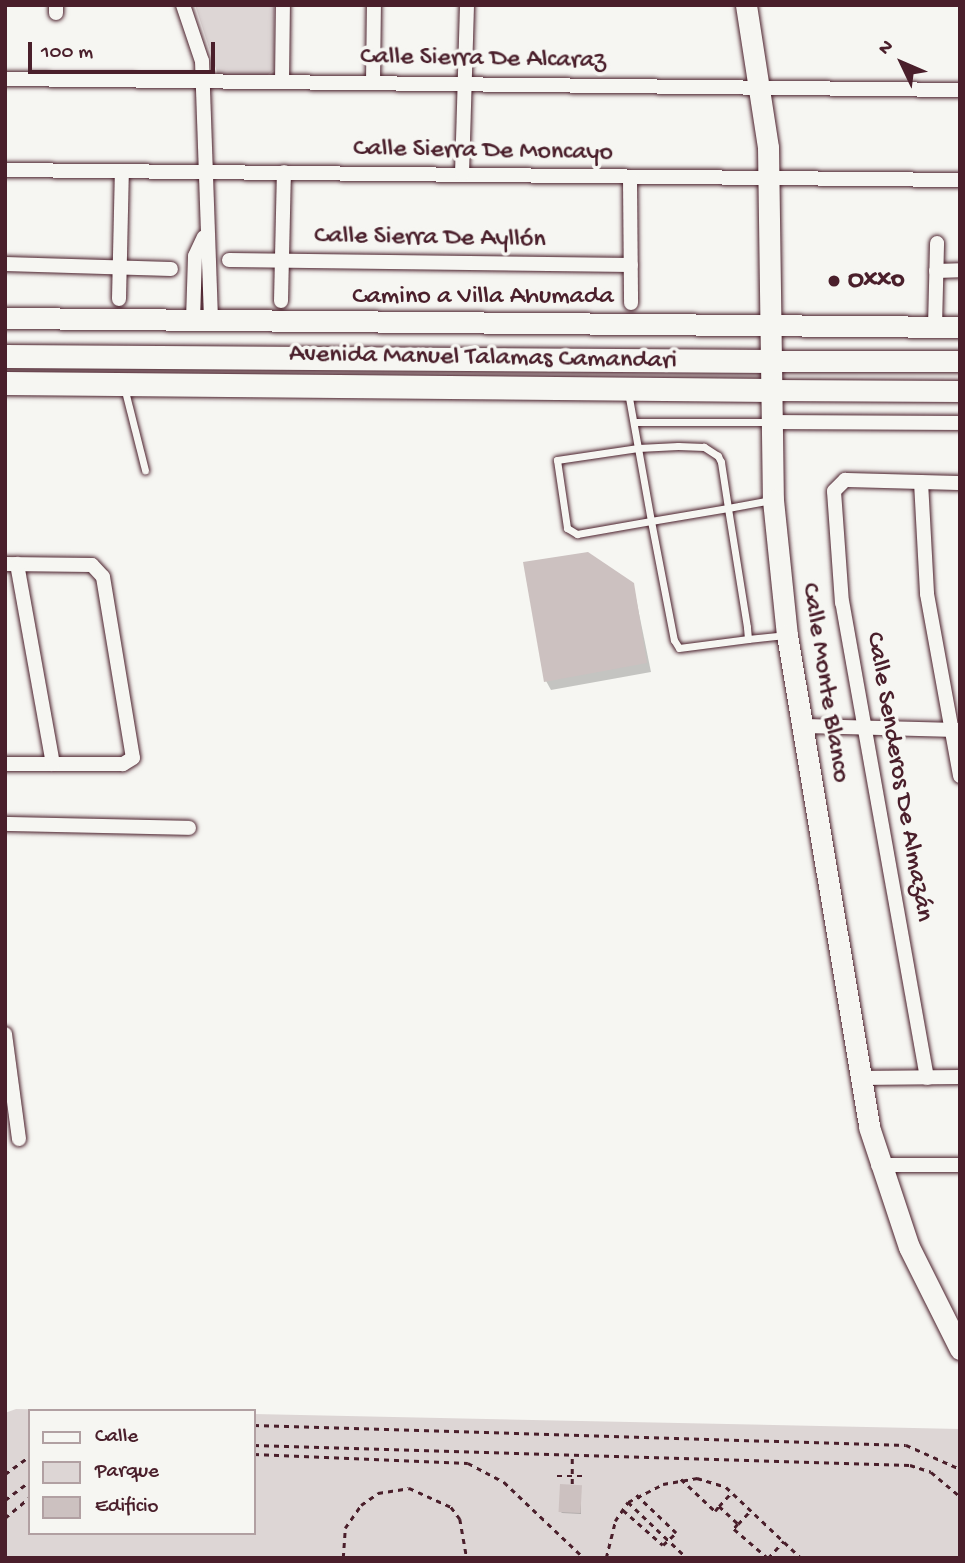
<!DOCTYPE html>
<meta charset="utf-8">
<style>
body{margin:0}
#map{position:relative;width:965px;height:1563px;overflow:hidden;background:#f6f6f2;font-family:"Gochi Hand",sans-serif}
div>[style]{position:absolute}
.green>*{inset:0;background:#ddd6d5}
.shadow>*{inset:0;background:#0003}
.building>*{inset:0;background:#ccc1c0;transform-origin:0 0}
.path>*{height:2.5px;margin-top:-1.25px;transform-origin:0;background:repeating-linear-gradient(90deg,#4a1f2b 0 5px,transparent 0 10px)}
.roads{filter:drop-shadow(0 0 2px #4a1f2b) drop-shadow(0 0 2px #4a1f2b)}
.lane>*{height:7px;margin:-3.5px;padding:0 3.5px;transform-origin:3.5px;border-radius:3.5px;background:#f6f6f2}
.street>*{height:14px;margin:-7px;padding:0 7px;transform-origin:7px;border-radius:7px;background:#f6f6f2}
.secondary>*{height:21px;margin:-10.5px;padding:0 10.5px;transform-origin:10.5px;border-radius:10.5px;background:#f6f6f2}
.primary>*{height:23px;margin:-11.5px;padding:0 11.5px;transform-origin:11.5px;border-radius:11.5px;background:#f6f6f2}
.dots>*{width:19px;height:19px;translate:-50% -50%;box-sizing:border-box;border:4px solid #f6f6f2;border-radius:50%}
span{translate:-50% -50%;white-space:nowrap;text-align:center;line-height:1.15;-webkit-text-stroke:7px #f6f6f2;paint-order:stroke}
.street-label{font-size:26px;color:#4a1f2b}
.poi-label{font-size:26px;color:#4a1f2b;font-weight:700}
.left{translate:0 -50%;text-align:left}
.frame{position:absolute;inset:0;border:7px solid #4a1f2b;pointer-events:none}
.legend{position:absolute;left:28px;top:1409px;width:228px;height:126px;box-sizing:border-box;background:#f6f6f2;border:2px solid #b1a0a2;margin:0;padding:9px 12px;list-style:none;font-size:21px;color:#4a1f2b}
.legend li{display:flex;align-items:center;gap:14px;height:35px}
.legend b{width:35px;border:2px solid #b1a0a2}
.north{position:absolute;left:867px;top:28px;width:70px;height:70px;-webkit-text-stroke:5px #f6f6f2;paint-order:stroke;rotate:314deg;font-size:19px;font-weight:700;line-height:28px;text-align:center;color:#4a1f2b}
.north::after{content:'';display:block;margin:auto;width:24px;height:32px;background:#4a1f2b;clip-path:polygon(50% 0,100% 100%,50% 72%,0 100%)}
.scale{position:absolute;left:28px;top:42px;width:187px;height:32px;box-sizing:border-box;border:4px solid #4a1f2b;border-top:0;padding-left:9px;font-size:21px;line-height:24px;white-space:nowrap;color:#4a1f2b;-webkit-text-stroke:5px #f6f6f2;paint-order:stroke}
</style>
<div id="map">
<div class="green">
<div style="clip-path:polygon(195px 5px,274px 5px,274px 70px,266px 76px,218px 75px)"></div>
<div style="clip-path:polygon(16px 1409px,111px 1411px,30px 1411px,30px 1533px,254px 1533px,254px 1414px,960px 1429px,960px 1558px,5px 1558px,5px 1413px)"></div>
</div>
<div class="shadow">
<div style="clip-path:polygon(633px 584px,651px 672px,551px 690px,546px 681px)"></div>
<div style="clip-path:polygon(581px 1487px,581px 1514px,562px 1513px,561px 1512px)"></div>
</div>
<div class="building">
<div style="clip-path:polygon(588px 552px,634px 583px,647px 663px,544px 682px,523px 562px)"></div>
<div style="left:560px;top:1484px;width:22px;height:28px;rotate:3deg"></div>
</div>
<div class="path">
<div style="left:254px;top:1425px;width:652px;rotate:1.76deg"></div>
<div style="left:906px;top:1445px;width:59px;rotate:24deg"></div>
<div style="left:254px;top:1445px;width:656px;rotate:1.75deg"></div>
<div style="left:910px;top:1465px;width:22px;rotate:18deg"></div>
<div style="left:931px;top:1472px;width:38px;rotate:40deg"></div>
<div style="left:254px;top:1454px;width:214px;rotate:2.4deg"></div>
<div style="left:468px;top:1463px;width:41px;rotate:27.8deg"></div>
<div style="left:504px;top:1482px;width:110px;rotate:43.5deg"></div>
<div style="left:5px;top:1474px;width:31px;rotate:-36deg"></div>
<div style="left:557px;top:1476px;width:28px"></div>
<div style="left:681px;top:1479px;width:47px;rotate:43.3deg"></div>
<div style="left:715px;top:1511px;width:6px;rotate:-51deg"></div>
<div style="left:719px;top:1506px;width:26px;rotate:43deg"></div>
<div style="left:738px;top:1524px;width:6px;rotate:129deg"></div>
<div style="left:734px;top:1529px;width:45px;rotate:40.5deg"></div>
<div style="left:572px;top:1484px;width:30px;rotate:-90deg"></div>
<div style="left:5px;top:1500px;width:31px;rotate:-37deg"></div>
<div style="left:628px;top:1502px;width:81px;rotate:43.5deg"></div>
<div style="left:719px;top:1506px;width:19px;rotate:-47deg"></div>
<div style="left:623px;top:1510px;width:53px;rotate:41.2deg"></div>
<div style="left:663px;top:1545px;width:18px;rotate:-43deg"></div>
<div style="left:676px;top:1533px;width:55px;rotate:-136.5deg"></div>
<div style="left:5px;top:1518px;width:33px;rotate:-40deg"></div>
<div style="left:738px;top:1524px;width:19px;rotate:-47deg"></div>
<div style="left:343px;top:1558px;width:30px;rotate:-86deg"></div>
<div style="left:345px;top:1528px;width:28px;rotate:-55deg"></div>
<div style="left:361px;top:1505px;width:21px;rotate:-35deg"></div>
<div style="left:378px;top:1493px;width:31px;rotate:-9deg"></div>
<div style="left:409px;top:1488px;width:46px;rotate:24.3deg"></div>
<div style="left:451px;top:1507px;width:15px;rotate:53deg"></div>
<div style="left:460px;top:1519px;width:40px;rotate:80deg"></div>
<div style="left:606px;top:1558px;width:38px;rotate:-76deg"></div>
<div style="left:615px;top:1521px;width:23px;rotate:-56deg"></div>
<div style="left:628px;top:1502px;width:39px;rotate:-27deg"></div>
<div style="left:663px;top:1484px;width:35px;rotate:-10deg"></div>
<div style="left:697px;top:1478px;width:30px;rotate:17deg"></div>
<div style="left:726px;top:1487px;width:103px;rotate:43.4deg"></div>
<div style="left:768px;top:1558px;width:23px;rotate:-47deg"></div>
</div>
<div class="roads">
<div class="lane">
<div style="left:124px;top:387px;width:86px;rotate:75.8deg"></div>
<div style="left:628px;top:392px;width:57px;rotate:79.9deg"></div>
<div style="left:638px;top:448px;width:74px;rotate:79.9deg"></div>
<div style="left:651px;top:521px;width:121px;rotate:79.1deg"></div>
<div style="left:674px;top:640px;width:9px;rotate:58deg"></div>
<div style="left:679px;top:648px;width:70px;rotate:-7.4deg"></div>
<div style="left:748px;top:639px;width:12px;rotate:-95deg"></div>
<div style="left:747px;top:627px;width:121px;rotate:-99.1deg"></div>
<div style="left:728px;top:508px;width:47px;rotate:-98.7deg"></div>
<div style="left:721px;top:462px;width:7px;rotate:-117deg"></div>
<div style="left:718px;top:456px;width:17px;rotate:-147deg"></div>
<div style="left:704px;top:447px;width:26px;rotate:-178deg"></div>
<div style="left:678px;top:446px;width:40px;rotate:177.1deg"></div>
<div style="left:638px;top:448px;width:82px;rotate:171.6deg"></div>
<div style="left:557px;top:460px;width:69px;rotate:81.6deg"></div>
<div style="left:567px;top:528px;width:12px;rotate:31deg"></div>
<div style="left:577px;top:534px;width:75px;rotate:-10deg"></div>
<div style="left:651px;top:521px;width:78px;rotate:-9.6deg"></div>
<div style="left:728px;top:508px;width:44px;rotate:-10.5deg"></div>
<div style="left:634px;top:422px;width:136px"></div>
<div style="left:748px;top:639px;width:37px;rotate:-6deg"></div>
</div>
<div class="street">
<div style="left:56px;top:5px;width:8px;rotate:90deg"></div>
<div style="left:183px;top:5px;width:59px;rotate:71.3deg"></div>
<div style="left:202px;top:61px;width:259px;rotate:88deg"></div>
<div style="left:5px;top:79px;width:955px;rotate:0.66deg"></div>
<div style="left:282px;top:82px;width:77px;rotate:-89.3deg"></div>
<div style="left:373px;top:82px;width:77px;rotate:-89.3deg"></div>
<div style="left:5px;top:170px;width:955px;rotate:0.6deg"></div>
<div style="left:462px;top:174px;width:169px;rotate:-88.3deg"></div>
<div style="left:630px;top:180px;width:123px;rotate:89.5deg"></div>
<div style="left:229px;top:260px;width:402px;rotate:0.7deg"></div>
<div style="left:5px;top:264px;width:166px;rotate:1.7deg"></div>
<div style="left:936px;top:271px;width:24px;rotate:-2deg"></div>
<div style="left:119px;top:299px;width:128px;rotate:-88.7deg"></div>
<div style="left:281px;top:301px;width:129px;rotate:-88.7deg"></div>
<div style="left:193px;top:320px;width:64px;rotate:-88.2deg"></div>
<div style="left:195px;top:256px;width:21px;rotate:-65deg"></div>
<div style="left:935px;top:327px;width:84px;rotate:-88.6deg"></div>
<div style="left:773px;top:422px;width:187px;rotate:0.3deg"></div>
<div style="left:921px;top:482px;width:112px;rotate:86.9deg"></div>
<div style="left:927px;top:594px;width:185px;rotate:79.7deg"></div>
<div style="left:5px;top:564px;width:87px;rotate:0.7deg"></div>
<div style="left:92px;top:565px;width:16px;rotate:47deg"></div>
<div style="left:103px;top:577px;width:183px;rotate:80.6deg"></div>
<div style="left:133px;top:758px;width:12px;rotate:149deg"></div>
<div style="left:123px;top:764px;width:118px;rotate:180deg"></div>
<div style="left:17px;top:564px;width:203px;rotate:79.8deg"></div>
<div style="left:803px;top:726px;width:156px;rotate:1.5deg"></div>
<div style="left:5px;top:824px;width:184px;rotate:1.2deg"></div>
<div style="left:5px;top:1034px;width:106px;rotate:82.4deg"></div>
<div style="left:858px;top:1078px;width:102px;rotate:-0.6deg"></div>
<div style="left:927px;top:1078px;width:483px;rotate:-100.1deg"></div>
<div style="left:842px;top:603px;width:112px;rotate:-94.1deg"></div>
<div style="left:834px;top:491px;width:16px;rotate:-45deg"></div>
<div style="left:845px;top:480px;width:115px;rotate:1.5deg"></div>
<div style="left:878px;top:1165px;width:82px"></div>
</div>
<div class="secondary">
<div style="left:746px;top:5px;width:144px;rotate:81.2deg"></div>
<div style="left:768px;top:147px;width:353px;rotate:89.2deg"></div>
<div style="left:773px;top:500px;width:136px;rotate:84.1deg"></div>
<div style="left:787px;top:635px;width:499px;rotate:80.5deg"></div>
<div style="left:869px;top:1127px;width:126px;rotate:71.6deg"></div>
<div style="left:909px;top:1247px;width:114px;rotate:63.4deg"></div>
<div style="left:5px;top:318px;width:955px;rotate:0.54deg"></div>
<div style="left:773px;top:361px;width:187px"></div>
<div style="left:772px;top:390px;width:188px;rotate:0.3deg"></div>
</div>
<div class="primary">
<div style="left:5px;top:356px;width:768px;rotate:0.37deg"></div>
<div style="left:5px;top:383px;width:767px;rotate:0.52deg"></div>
</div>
</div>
<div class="dots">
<div style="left:834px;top:281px;background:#4a1f2b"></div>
</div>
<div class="street-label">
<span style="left:483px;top:60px;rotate:1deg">Calle Sierra De Alcaraz</span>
<span style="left:483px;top:152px;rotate:1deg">Calle Sierra De Moncayo</span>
<span style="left:430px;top:239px;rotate:1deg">Calle Sierra De Ayllón</span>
<span style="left:483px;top:298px">Camino a Villa Ahumada</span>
<span style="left:483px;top:359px;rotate:1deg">Avenida Manuel Talamas Camandari</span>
<span style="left:824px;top:683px;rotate:81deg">Calle Monte Blanco</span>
<span style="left:898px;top:777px;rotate:80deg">Calle Senderos De Almazán</span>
</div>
<div class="poi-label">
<span class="left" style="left:848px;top:281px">Oxxo</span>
</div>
<div class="frame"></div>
<ul class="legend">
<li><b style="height:9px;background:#f6f6f2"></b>Calle</li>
<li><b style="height:19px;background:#ddd6d5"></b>Parque</li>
<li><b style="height:19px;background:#ccc1c0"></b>Edificio</li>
</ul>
<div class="north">N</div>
<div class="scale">100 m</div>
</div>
